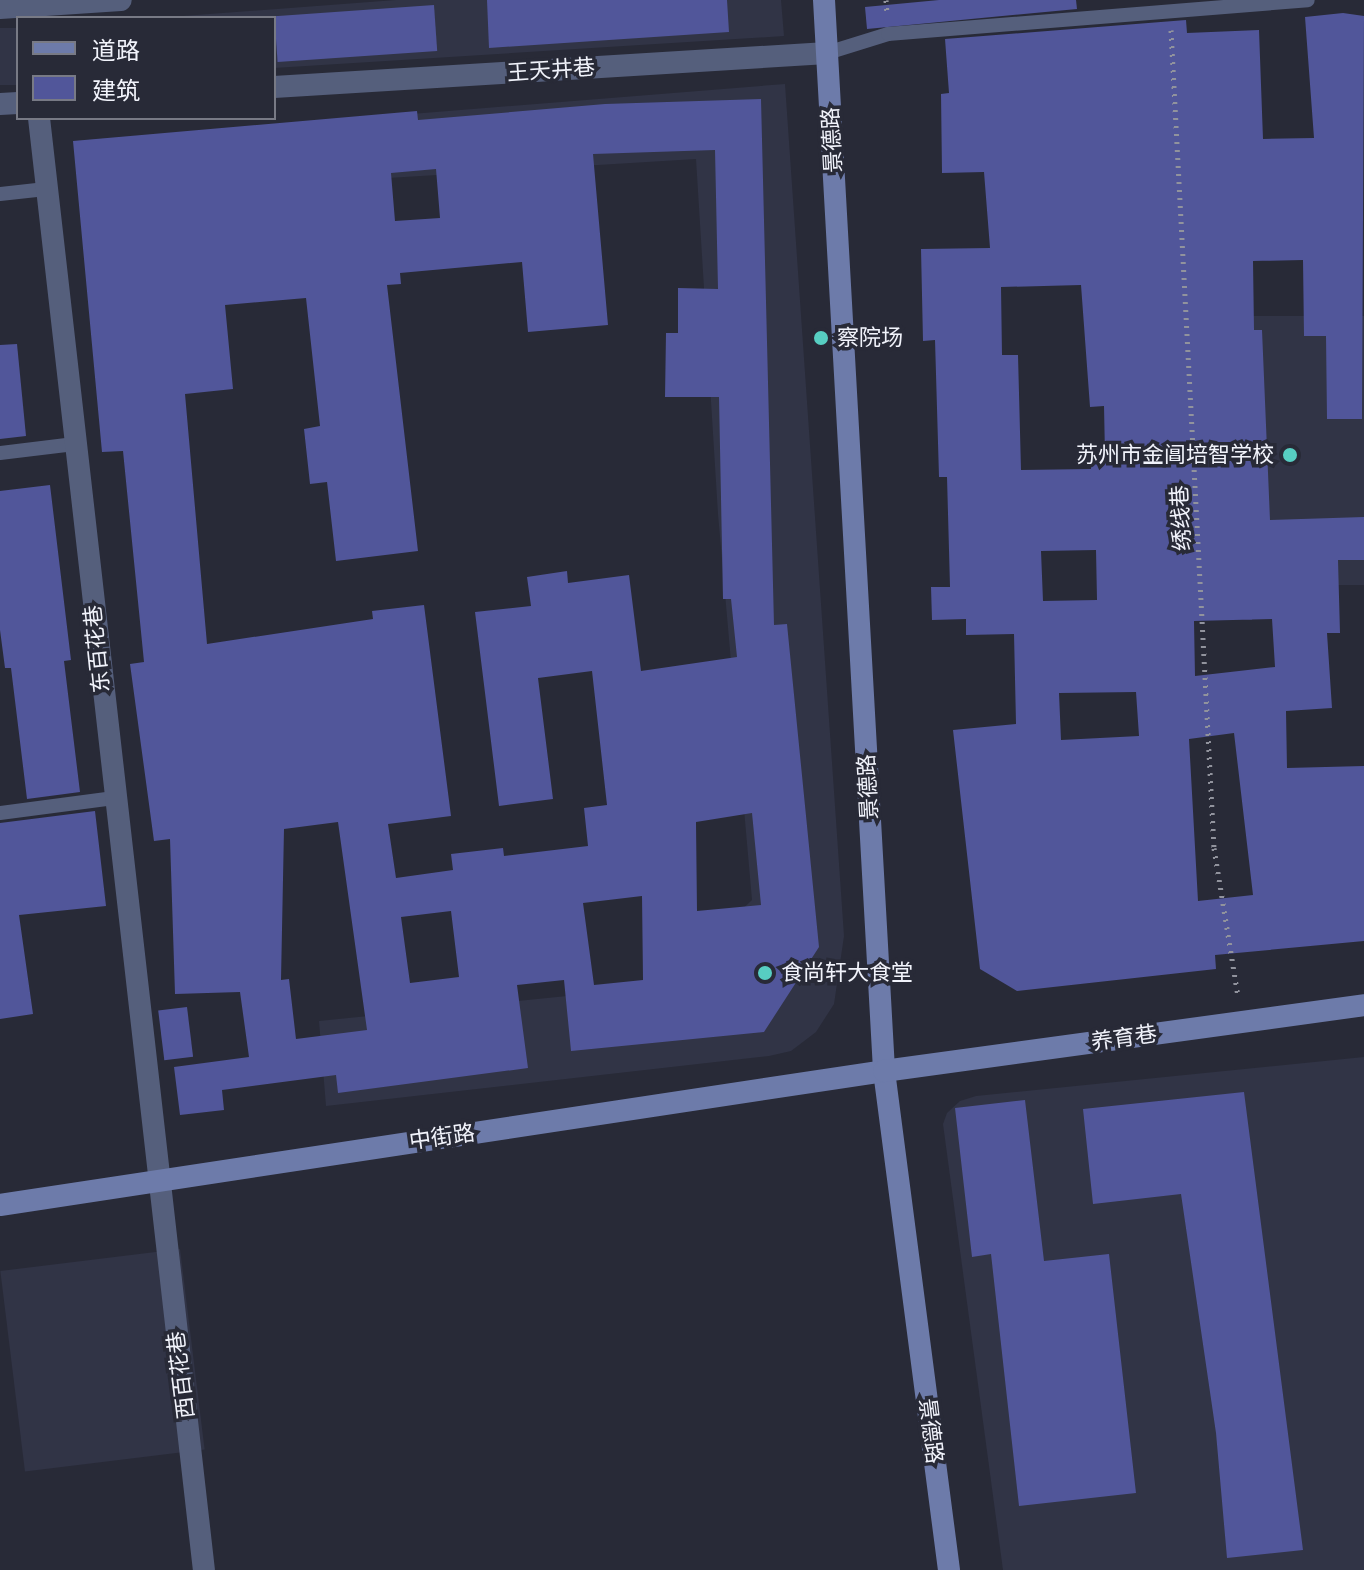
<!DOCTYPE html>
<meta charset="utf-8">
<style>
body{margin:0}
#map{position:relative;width:1364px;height:1570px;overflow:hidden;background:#282a37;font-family:Figtree,"Noto Sans SC",sans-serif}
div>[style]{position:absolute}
.built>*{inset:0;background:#313446;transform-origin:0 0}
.building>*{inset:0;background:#51569a;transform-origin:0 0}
.path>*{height:5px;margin-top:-2.5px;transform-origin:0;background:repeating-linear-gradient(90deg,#91939d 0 2px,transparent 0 8px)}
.service>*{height:14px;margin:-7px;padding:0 7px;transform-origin:7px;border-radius:7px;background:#555f7c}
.tertiary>*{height:22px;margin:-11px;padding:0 11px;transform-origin:11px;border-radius:11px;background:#555f7c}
.secondary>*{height:22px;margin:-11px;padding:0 11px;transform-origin:11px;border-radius:11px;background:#6d7baa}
.dots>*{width:22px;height:22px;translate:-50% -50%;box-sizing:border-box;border:4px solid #282a37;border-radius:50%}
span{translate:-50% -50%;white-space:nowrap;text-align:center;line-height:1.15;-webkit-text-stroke:7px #282a37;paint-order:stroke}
.street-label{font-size:22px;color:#f1f3fb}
.poi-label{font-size:22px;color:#f1f3fb}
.left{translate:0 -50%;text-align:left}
.right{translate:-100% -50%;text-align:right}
.legend{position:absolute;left:16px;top:16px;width:260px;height:104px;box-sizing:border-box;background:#282a37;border:2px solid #787a85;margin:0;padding:10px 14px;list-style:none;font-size:24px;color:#f1f3fb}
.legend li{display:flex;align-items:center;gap:16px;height:40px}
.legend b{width:40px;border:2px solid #787a85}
</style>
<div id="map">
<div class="built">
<div style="clip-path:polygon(396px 0,781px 0,784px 36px,274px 68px,274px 18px,156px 18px)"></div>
<div style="left:18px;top:28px;width:57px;height:18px;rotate:90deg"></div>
<div style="clip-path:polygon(785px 84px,844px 936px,834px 1004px,816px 1032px,791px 1051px,769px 1056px,326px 1106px,319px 1021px,685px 984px,683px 966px,752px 900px,718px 514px,696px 159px,79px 197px,75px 141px)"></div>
<div style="left:1364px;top:316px;width:269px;height:154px;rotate:90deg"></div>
<div style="clip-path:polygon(1364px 1057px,1364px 1570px,1003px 1570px,943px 1124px,947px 1113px,960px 1101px,976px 1096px)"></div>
<div style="left:180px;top:1249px;width:202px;height:181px;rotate:83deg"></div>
</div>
<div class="building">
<div style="clip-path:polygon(487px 0,727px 0,729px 32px,489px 48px)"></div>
<div style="clip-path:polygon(939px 0,1076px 0,1077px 9px,867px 29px,865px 7px)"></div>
<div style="left:434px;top:5px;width:46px;height:160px;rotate:86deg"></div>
<div style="clip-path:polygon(evenodd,1343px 13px,1364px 16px,1362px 419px,1327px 419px,1326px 336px,1304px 336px,1303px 260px,1253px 261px,1254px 330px,1262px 330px,1270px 520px,1364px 517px,1364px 560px,1338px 560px,1340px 633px,1327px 633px,1332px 708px,1286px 711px,1287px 768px,1364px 766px,1364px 941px,1215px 955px,1216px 969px,1017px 991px,980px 969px,953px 730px,1016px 724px,1014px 634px,966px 635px,966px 619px,932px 620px,931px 587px,950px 587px,947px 477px,939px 477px,935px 340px,923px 341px,921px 249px,990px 248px,984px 172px,942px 173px,941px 94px,949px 93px,945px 39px,1186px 20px,1187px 33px,1259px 30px,1263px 139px,1314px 138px,1305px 17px,1343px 13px,1081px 285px,1090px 407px,1104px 406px,1105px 456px,1091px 456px,1091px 469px,1021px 470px,1018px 355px,1002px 355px,1001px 287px,1081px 285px,1343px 13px,1096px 550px,1097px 600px,1043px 601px,1041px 551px,1096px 550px,1343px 13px,1272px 619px,1275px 667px,1195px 676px,1194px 621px,1272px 619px,1343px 13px,1136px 692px,1139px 736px,1061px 740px,1059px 693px,1136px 692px,1343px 13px,1234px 733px,1253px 895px,1198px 901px,1189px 739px,1234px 733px)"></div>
<div style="clip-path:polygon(evenodd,761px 99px,774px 625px,787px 624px,819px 947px,764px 1032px,571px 1051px,564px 980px,517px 985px,528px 1068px,338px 1093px,336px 1075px,222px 1090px,224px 1110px,180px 1115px,174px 1067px,249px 1057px,240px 992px,175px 994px,170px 839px,154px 841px,130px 664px,144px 662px,123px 451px,102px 452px,73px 141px,417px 111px,418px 120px,605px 104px,761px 99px,715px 150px,718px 289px,678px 288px,678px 333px,666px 333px,665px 397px,719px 397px,723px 599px,731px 599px,737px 657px,641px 671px,629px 575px,568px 583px,567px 571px,527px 577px,531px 606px,475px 612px,499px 806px,553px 799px,538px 678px,592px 671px,607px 805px,584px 808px,588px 846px,504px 856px,503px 848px,451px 854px,453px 870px,396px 878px,388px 824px,451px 816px,424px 605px,372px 611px,373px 619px,207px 644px,185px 394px,233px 389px,225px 305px,306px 298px,320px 426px,304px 429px,310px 484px,327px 482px,336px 561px,418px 551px,387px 285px,401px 284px,400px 273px,522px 262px,528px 332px,608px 325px,593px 154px,715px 150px,761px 99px,436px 169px,440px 218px,395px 221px,391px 173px,436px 169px,761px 99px,752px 813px,761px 905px,697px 911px,696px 822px,752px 813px,761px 99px,338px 822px,367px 1030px,296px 1039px,289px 979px,281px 980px,284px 829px,338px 822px,761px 99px,642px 896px,643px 980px,594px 985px,583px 903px,642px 896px,761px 99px,451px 911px,459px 977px,410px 983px,401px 917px,451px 911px)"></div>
<div style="clip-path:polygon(17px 344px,26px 436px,0 439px,0 345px)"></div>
<div style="clip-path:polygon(50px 485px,71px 660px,64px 661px,80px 792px,27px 799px,11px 668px,5px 668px,0 630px,0 491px)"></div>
<div style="clip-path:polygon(95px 811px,106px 906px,19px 915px,33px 1014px,0 1019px,0 823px)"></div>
<div style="left:187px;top:1007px;width:50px;height:29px;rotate:83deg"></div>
<div style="clip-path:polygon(1244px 1092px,1303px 1550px,1227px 1558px,1216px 1433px,1181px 1194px,1093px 1204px,1083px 1109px)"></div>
<div style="clip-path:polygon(1025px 1100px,1044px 1261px,1109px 1254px,1136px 1493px,1019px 1506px,991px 1254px,972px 1257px,955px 1108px)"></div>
</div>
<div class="path">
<div style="left:886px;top:0;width:15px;rotate:86deg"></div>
<div style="left:1171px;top:30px;width:819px;rotate:86.99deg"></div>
<div style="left:1214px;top:848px;width:151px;rotate:80.8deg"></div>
</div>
<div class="service">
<div style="left:827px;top:53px;width:64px;rotate:-17.3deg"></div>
<div style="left:888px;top:34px;width:421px;rotate:-4.6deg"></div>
<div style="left:0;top:194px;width:46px;rotate:-6.2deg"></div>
<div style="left:0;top:453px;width:75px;rotate:-6.9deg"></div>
<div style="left:0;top:813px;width:115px;rotate:-7.5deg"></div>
</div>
<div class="tertiary">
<div style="left:0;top:8px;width:121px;rotate:-3.8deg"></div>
<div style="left:274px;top:87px;width:554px;rotate:-3.52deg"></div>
<div style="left:0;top:104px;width:18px;rotate:-3deg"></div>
<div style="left:39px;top:118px;width:1461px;rotate:83.52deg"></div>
</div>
<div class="secondary">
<div style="left:824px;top:0;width:1073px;rotate:86.79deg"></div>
<div style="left:884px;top:1071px;width:503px;rotate:82.58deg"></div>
<div style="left:0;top:1205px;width:894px;rotate:-8.62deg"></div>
<div style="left:884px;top:1071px;width:485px;rotate:-7.8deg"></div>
</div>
<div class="dots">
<div style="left:821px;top:338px;background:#57cec2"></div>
<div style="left:1290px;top:455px;background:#57cec2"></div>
<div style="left:765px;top:973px;background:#57cec2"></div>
</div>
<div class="street-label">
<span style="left:551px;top:70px;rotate:-4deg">王天井巷</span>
<span style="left:832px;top:140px;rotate:-93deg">景德路</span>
<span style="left:1181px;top:518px;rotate:-93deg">绣线巷</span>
<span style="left:97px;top:649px;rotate:-96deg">东百花巷</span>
<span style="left:868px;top:787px;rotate:-93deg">景德路</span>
<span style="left:1124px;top:1038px;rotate:-8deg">养育巷</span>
<span style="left:442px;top:1137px;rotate:-8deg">中街路</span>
<span style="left:181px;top:1375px;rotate:-97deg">西百花巷</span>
<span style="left:931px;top:1431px;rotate:83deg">景德路</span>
</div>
<div class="poi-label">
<span class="left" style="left:837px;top:338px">察院场</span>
<span class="right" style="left:1274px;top:455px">苏州市金阊培智学校</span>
<span class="left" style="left:781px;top:973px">食尚轩大食堂</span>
</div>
<ul class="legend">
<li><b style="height:10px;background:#6d7baa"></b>道路</li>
<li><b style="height:22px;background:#51569a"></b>建筑</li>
</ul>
</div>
